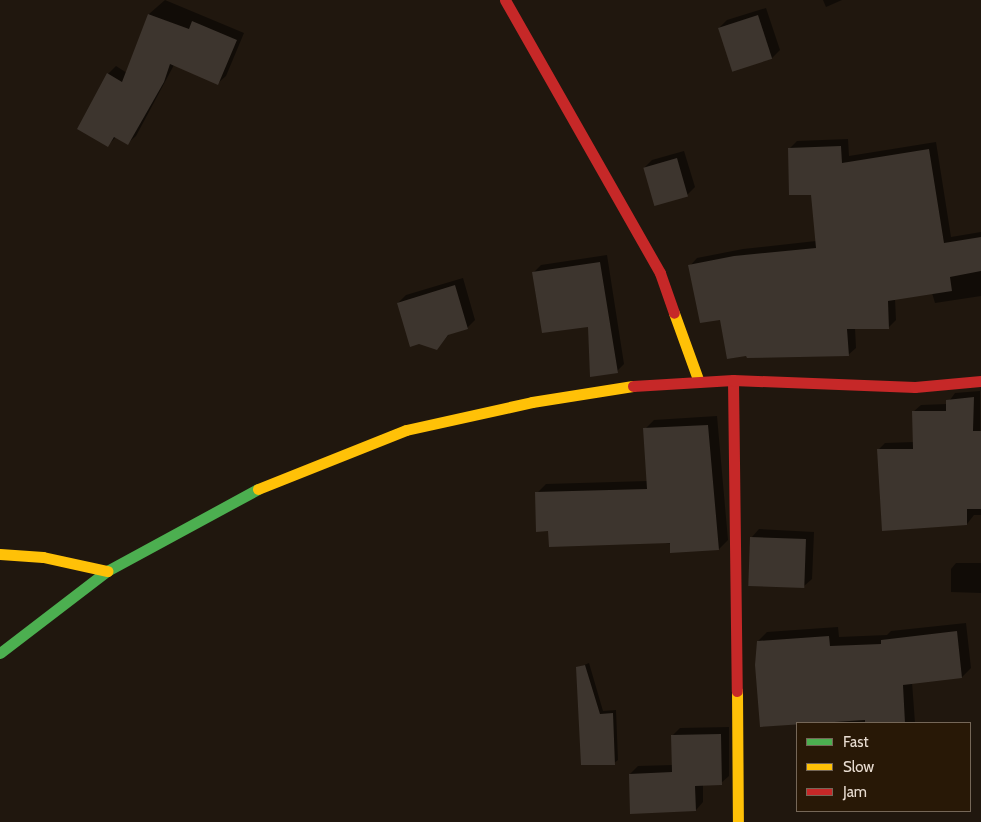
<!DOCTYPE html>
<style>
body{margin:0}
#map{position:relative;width:981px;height:822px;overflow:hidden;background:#20170e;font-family:Cabin,sans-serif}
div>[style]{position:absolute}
.shadow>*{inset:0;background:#0007}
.building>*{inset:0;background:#3d352e;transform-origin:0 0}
.fast>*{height:11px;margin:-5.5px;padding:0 5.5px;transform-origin:5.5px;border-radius:5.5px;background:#4caf50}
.slow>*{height:11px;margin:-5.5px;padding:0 5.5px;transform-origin:5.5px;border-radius:5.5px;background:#ffc107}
.jam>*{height:11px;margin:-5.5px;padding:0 5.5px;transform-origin:5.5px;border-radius:5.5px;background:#c62828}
span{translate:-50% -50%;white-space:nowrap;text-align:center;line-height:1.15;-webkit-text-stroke:4px #281806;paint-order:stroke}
.legend{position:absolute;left:796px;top:722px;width:175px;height:90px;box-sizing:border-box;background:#281806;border:1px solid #756758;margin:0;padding:6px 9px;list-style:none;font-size:15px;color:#e9ddd2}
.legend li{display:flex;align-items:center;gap:10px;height:25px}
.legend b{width:25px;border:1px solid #756758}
</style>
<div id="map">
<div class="shadow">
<div style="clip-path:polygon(165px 0,244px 33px,226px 76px,218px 83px,174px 65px,136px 136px,128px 143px,116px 137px,108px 145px,108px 74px,116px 66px,127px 73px,149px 14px)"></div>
<div style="clip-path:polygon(823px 0,842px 0,826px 7px)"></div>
<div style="clip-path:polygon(766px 8px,780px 50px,772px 58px,733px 70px,719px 28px,727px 20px)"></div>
<div style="clip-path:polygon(848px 139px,849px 156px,936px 142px,951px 237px,981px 232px,981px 296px,935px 303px,932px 293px,895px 299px,896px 320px,888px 328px,855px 328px,856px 348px,848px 355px,721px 318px,690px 266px,697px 258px,743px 249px,816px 241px,812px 194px,790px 148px,797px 141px)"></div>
<div style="clip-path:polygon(684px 151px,695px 187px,687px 195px,644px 168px,652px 160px)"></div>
<div style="clip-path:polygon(607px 255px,624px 364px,617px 371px,590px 325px,534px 272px,541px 265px)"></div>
<div style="clip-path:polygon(463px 278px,475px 320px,467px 328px,450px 333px,437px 349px,398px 303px,406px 295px)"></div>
<div style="clip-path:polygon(980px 391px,981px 515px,974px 515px,967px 524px,878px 450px,885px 443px,914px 442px,913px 412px,921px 405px,947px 404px,955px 393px)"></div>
<div style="clip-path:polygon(717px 416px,728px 540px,719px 549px,550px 530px,537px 493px,546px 484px,648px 481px,645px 429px,654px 420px)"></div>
<div style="clip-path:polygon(759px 529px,814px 532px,812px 579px,804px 586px,752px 537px)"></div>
<div style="clip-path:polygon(956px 563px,981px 563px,981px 593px,951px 592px,951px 569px)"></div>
<div style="clip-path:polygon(966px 623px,971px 668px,962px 677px,912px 682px,915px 723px,827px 723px,758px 641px,767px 632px,838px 627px,839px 637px,887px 635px,891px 631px)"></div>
<div style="clip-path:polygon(589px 663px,603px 711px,616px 710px,618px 760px,614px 763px,577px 668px)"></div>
<div style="clip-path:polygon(729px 727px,729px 776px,721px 783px,703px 784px,703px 802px,696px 810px,630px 774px,638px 766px,673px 765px,672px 736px,680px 728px)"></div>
</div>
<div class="building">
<div style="clip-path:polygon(148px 14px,189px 29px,192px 21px,237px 40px,218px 85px,170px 64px,164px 82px,128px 145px,114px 137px,108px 147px,77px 129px,107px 73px,122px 82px)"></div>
<div style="left:758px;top:15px;width:46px;height:42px;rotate:72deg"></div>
<div style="clip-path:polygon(841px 146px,842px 163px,929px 149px,944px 243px,981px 237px,981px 271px,950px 277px,952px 291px,888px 301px,889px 329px,847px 329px,849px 356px,747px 358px,746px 356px,727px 359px,720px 320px,700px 323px,688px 265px,734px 256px,816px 248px,811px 195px,789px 195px,788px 148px)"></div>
<div style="left:677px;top:158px;width:40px;height:35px;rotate:74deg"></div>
<div style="clip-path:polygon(600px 262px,618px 373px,590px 377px,588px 327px,542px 333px,532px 272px)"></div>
<div style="clip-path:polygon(455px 285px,468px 329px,448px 335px,437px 350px,419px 344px,410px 347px,397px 303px)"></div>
<div style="clip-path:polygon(974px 397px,973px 431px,981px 431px,981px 509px,967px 509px,967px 525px,882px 531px,877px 449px,913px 449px,912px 411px,946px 411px,946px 400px)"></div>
<div style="clip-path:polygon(708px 425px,719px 550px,670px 553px,670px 543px,549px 547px,548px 531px,536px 532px,535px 492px,647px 489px,643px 428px)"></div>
<div style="left:750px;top:537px;width:56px;height:49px;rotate:2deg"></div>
<div style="clip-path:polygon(957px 631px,962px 678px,903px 685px,905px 723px,865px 723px,865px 720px,760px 727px,755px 665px,757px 641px,829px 636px,830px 646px,881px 644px,881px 640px)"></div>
<div style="clip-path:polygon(585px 665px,600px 714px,613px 713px,615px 765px,581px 765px,576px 667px)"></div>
<div style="clip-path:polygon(721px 734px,722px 785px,695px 786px,696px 811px,630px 814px,629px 774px,672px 772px,671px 735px)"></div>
</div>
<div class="fast">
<div style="left:0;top:653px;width:135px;rotate:-37.5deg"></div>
<div style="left:107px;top:571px;width:172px;rotate:-28.5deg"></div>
</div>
<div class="slow">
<div style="left:674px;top:313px;width:73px;rotate:70.1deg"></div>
<div style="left:258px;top:489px;width:159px;rotate:-21.7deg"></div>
<div style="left:406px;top:430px;width:129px;rotate:-12.5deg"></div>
<div style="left:532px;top:402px;width:102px;rotate:-9deg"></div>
<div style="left:0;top:554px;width:43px;rotate:4deg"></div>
<div style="left:43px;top:557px;width:66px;rotate:12.3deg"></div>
<div style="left:737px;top:691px;width:131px;rotate:89.6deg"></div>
</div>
<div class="jam">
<div style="left:505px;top:0;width:314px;rotate:60.4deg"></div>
<div style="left:660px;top:273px;width:42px;rotate:70.7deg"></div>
<div style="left:733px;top:380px;width:311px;rotate:89.3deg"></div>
<div style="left:633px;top:386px;width:100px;rotate:-3.4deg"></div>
<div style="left:733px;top:380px;width:182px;rotate:2.2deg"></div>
<div style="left:915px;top:387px;width:66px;rotate:-5.2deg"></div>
</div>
<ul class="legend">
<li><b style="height:6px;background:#4caf50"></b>Fast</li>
<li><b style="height:6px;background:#ffc107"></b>Slow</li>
<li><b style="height:6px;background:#c62828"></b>Jam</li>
</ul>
</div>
